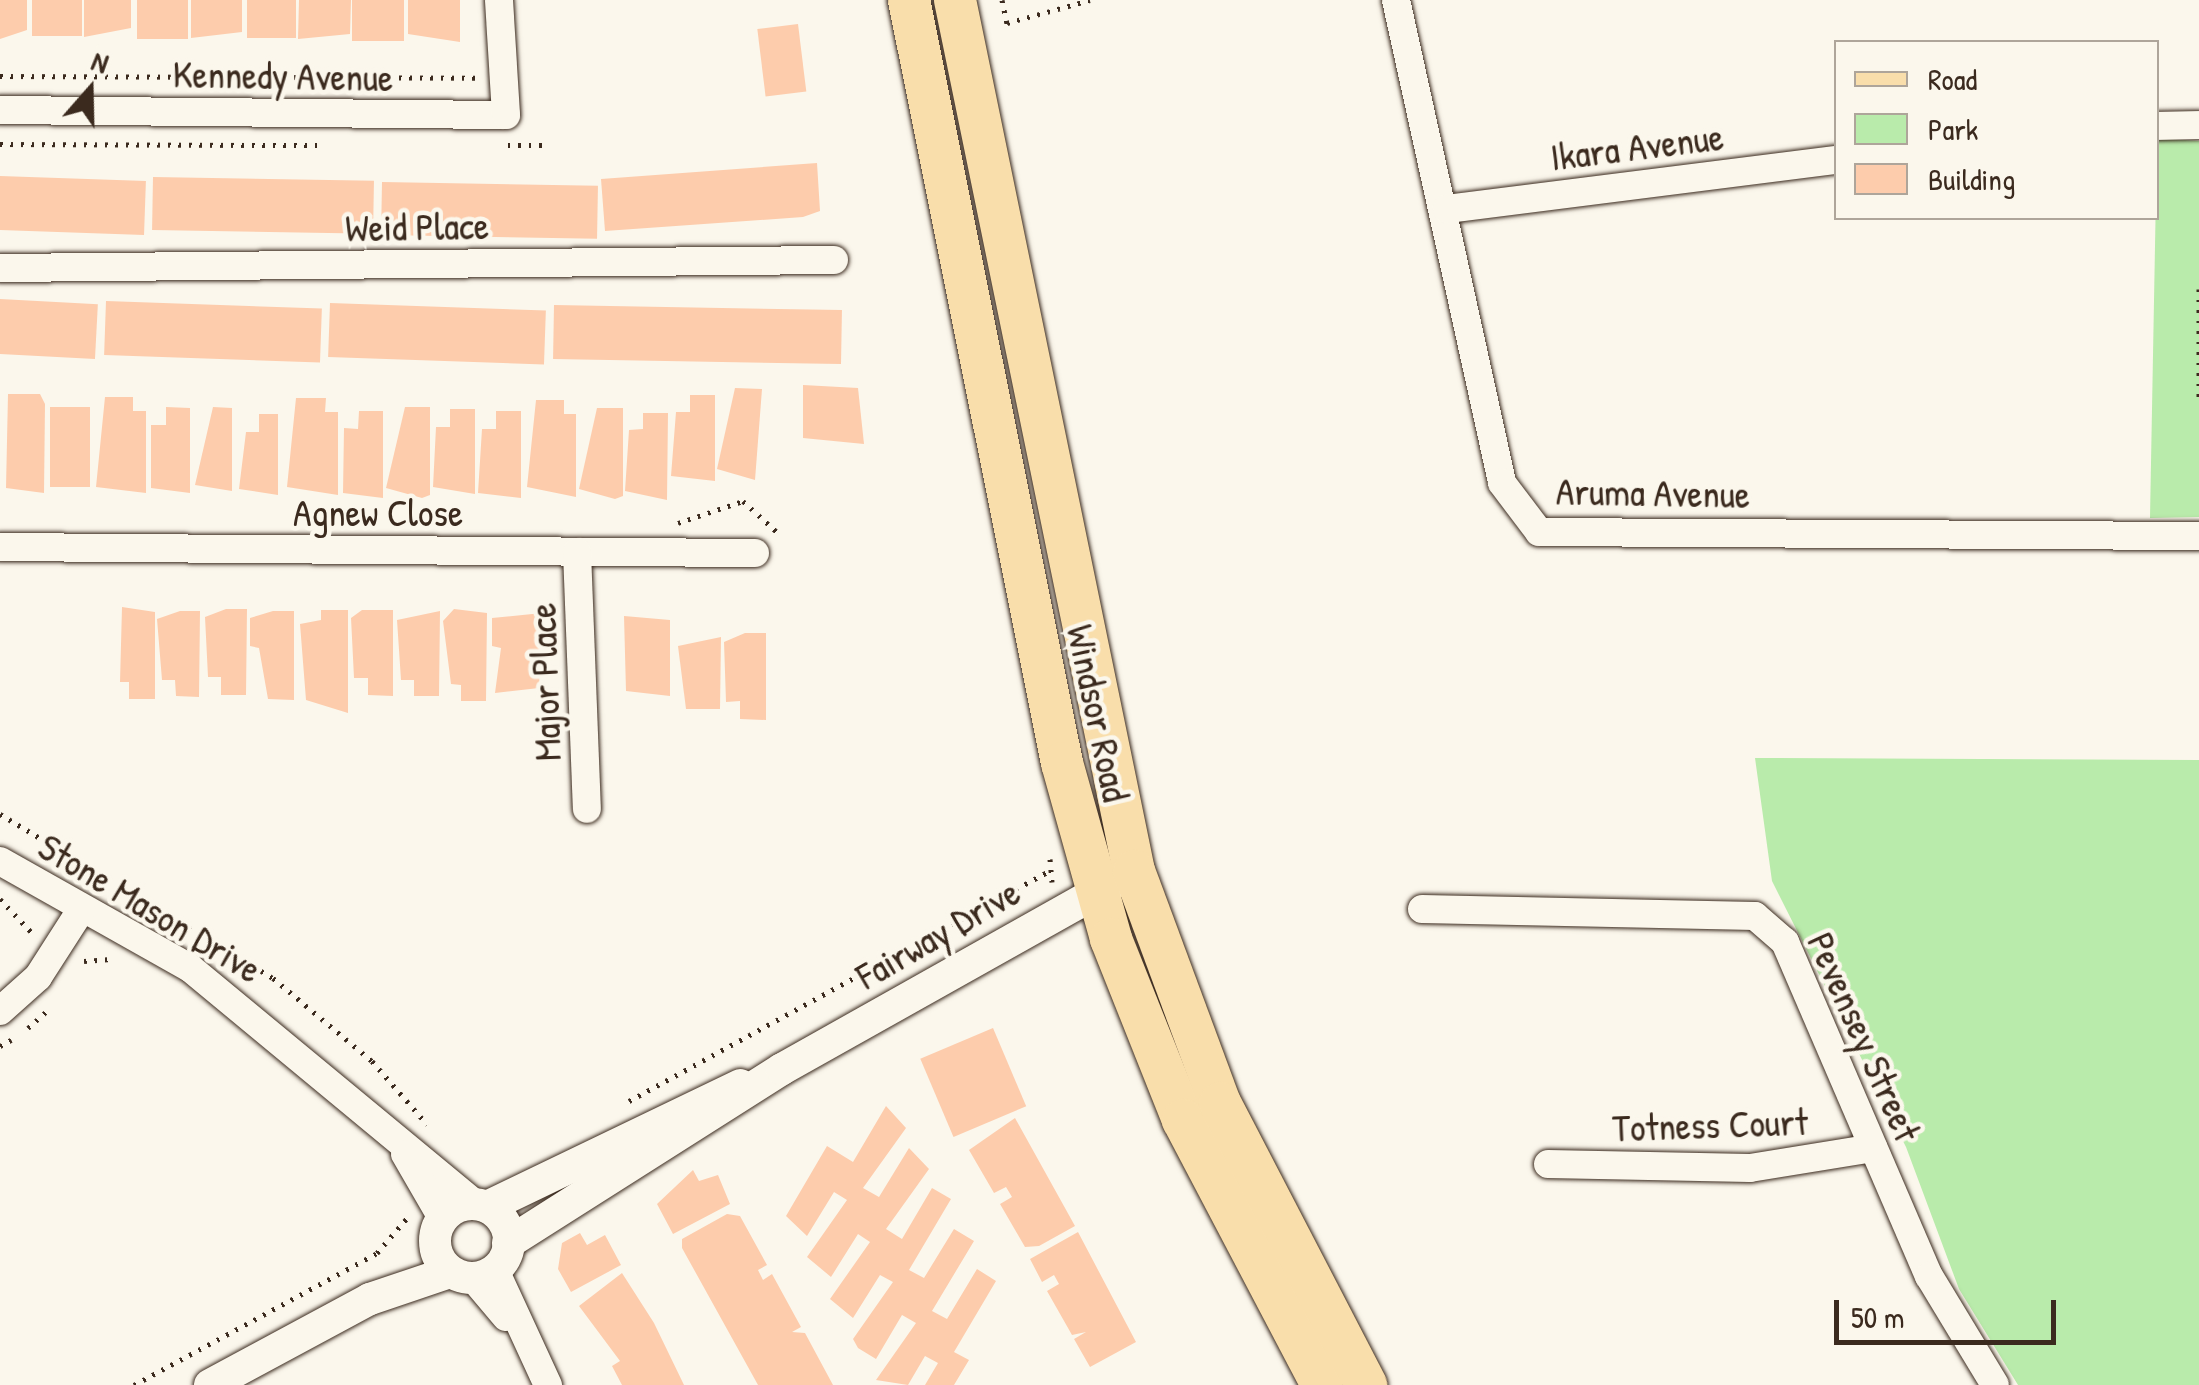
<!DOCTYPE html>
<style>
body{margin:0}
#map{position:relative;width:2199px;height:1385px;overflow:hidden;background:#fbf7ec;font-family:"Patrick Hand",sans-serif}
div>[style]{position:absolute}
.green>*{inset:0;background:#b9ebab}
.building>*{inset:0;background:#fdccac;transform-origin:0 0}
.path>*{height:5px;margin-top:-2.5px;transform-origin:0;background:repeating-linear-gradient(90deg,#3b2a1e 0 2.5px,transparent 0 10.5px)}
.roads{filter:drop-shadow(0 0 2px #3b2a1e) drop-shadow(0 0 2px #3b2a1e)}
.minor>*{height:28px;margin:-14px;padding:0 14px;transform-origin:14px;border-radius:14px;background:#fbf7ec}
.tertiary>*{height:32px;margin:-16px;padding:0 16px;transform-origin:16px;border-radius:16px;background:#fbf7ec}
.tertiary>.ring{margin:-16px;padding:0;box-sizing:content-box;background:none;border:32px solid #fbf7ec;border-radius:50%}
.primary>*{height:42px;margin:-21px;padding:0 21px;transform-origin:21px;border-radius:21px;background:#f9deab}
span{translate:-50% -50%;white-space:nowrap;text-align:center;line-height:1.15;-webkit-text-stroke:9px #fbf7ec;paint-order:stroke}
.street-label{font-size:38px;color:#3b2a1e}
.legend{position:absolute;left:1834px;top:40px;width:325px;height:180px;box-sizing:border-box;background:#fbf7ec;border:2px solid #aea59a;margin:0;padding:12px 18px;list-style:none;font-size:30px;color:#3b2a1e}
.legend li{display:flex;align-items:center;gap:20px;height:50px}
.legend b{width:50px;border:2px solid #aea59a}
.north{position:absolute;left:40px;top:40px;width:100px;height:100px;-webkit-text-stroke:8px #fbf7ec;paint-order:stroke;rotate:20deg;font-size:28px;font-weight:700;line-height:40px;text-align:center;color:#3b2a1e}
.north::after{content:'';display:block;margin:auto;width:35px;height:45px;background:#3b2a1e;clip-path:polygon(50% 0,100% 100%,50% 72%,0 100%)}
.scale{position:absolute;left:1834px;top:1300px;width:222px;height:45px;box-sizing:border-box;border:5px solid #3b2a1e;border-top:0;padding-left:12px;font-size:30px;line-height:35px;white-space:nowrap;color:#3b2a1e;-webkit-text-stroke:8px #fbf7ec;paint-order:stroke}
</style>
<div id="map">
<div class="green">
<div style="clip-path:polygon(2157px 138px,2199px 141px,2199px 517px,2150px 518px)"></div>
<div style="clip-path:polygon(1755px 758px,2199px 760px,2199px 1385px,2018px 1385px,1959px 1289px,1906px 1147px,1772px 881px)"></div>
</div>
<div class="building">
<div style="clip-path:polygon(0 0,27px 0,27px 30px,0 39px)"></div>
<div style="left:32px;top:0;width:50px;height:36px"></div>
<div style="clip-path:polygon(84px 0,131px 0,131px 28px,84px 37px)"></div>
<div style="left:137px;top:0;width:51px;height:39px"></div>
<div style="clip-path:polygon(191px 0,242px 0,242px 32px,191px 38px)"></div>
<div style="left:247px;top:0;width:49px;height:38px"></div>
<div style="clip-path:polygon(299px 0,351px 0,350px 34px,298px 39px)"></div>
<div style="left:352px;top:0;width:52px;height:41px"></div>
<div style="clip-path:polygon(408px 0,460px 0,460px 42px,408px 34px)"></div>
<div style="left:798px;top:24px;width:68px;height:41px;rotate:83deg"></div>
<div style="clip-path:polygon(817px 163px,820px 211px,803px 217px,605px 231px,601px 179px)"></div>
<div style="left:0;top:176px;width:146px;height:54px;rotate:2deg"></div>
<div style="left:153px;top:177px;width:221px;height:53px;rotate:1deg"></div>
<div style="left:382px;top:182px;width:216px;height:53px;rotate:1deg"></div>
<div style="left:0;top:299px;width:98px;height:55px;rotate:3deg"></div>
<div style="left:106px;top:301px;width:216px;height:54px;rotate:2deg"></div>
<div style="left:330px;top:303px;width:216px;height:54px;rotate:2deg"></div>
<div style="left:554px;top:305px;width:288px;height:54px;rotate:1deg"></div>
<div style="clip-path:polygon(803px 385px,858px 388px,864px 444px,803px 438px)"></div>
<div style="clip-path:polygon(735px 388px,762px 389px,755px 480px,717px 469px)"></div>
<div style="clip-path:polygon(8px 394px,40px 394px,45px 404px,44px 493px,6px 488px)"></div>
<div style="clip-path:polygon(690px 395px,715px 395px,715px 481px,671px 476px,676px 412px,690px 412px)"></div>
<div style="clip-path:polygon(105px 397px,133px 397px,133px 411px,146px 411px,146px 493px,96px 487px)"></div>
<div style="clip-path:polygon(296px 398px,326px 398px,325px 412px,338px 412px,338px 495px,287px 487px)"></div>
<div style="clip-path:polygon(536px 400px,564px 400px,564px 414px,576px 414px,576px 497px,527px 487px)"></div>
<div style="left:50px;top:407px;width:40px;height:80px"></div>
<div style="clip-path:polygon(166px 407px,190px 408px,190px 493px,151px 488px,151px 425px,166px 425px)"></div>
<div style="clip-path:polygon(213px 407px,232px 408px,232px 491px,195px 485px)"></div>
<div style="clip-path:polygon(405px 407px,430px 407px,430px 495px,422px 498px,386px 488px)"></div>
<div style="clip-path:polygon(597px 408px,623px 408px,623px 496px,615px 499px,579px 489px)"></div>
<div style="clip-path:polygon(450px 409px,475px 409px,475px 494px,433px 487px,436px 427px,450px 427px)"></div>
<div style="clip-path:polygon(359px 411px,383px 411px,383px 498px,343px 493px,344px 428px,358px 429px)"></div>
<div style="clip-path:polygon(496px 411px,521px 411px,521px 498px,478px 493px,482px 429px,496px 429px)"></div>
<div style="clip-path:polygon(643px 413px,668px 413px,667px 500px,625px 491px,629px 430px,643px 429px)"></div>
<div style="clip-path:polygon(259px 414px,278px 414px,278px 495px,239px 489px,246px 432px,259px 432px)"></div>
<div style="clip-path:polygon(122px 607px,155px 612px,155px 699px,129px 699px,129px 682px,120px 682px)"></div>
<div style="clip-path:polygon(226px 609px,247px 609px,246px 695px,221px 695px,221px 677px,208px 677px,205px 617px)"></div>
<div style="clip-path:polygon(454px 609px,487px 613px,486px 701px,461px 701px,461px 685px,451px 684px,443px 621px)"></div>
<div style="clip-path:polygon(321px 610px,348px 610px,348px 713px,306px 700px,300px 624px,321px 620px)"></div>
<div style="clip-path:polygon(362px 610px,393px 610px,393px 696px,368px 695px,368px 678px,354px 678px,351px 618px)"></div>
<div style="clip-path:polygon(180px 611px,200px 611px,199px 697px,176px 696px,175px 680px,162px 680px,157px 619px)"></div>
<div style="clip-path:polygon(273px 611px,294px 611px,294px 700px,268px 699px,259px 648px,250px 646px,250px 618px)"></div>
<div style="clip-path:polygon(440px 611px,439px 696px,414px 696px,414px 680px,401px 680px,397px 620px)"></div>
<div style="clip-path:polygon(542px 613px,539px 688px,495px 693px,501px 648px,492px 646px,492px 618px)"></div>
<div style="clip-path:polygon(624px 616px,670px 620px,670px 696px,626px 691px)"></div>
<div style="clip-path:polygon(745px 633px,766px 633px,766px 720px,740px 719px,740px 701px,726px 702px,724px 642px)"></div>
<div style="clip-path:polygon(721px 637px,720px 709px,686px 709px,678px 646px)"></div>
<div style="left:993px;top:1028px;width:85px;height:79px;rotate:67deg"></div>
<div style="clip-path:polygon(886px 1106px,906px 1128px,863px 1188px,879px 1197px,909px 1148px,929px 1169px,886px 1229px,902px 1239px,932px 1188px,951px 1199px,909px 1270px,924px 1278px,954px 1229px,974px 1241px,932px 1311px,947px 1319px,977px 1269px,996px 1281px,954px 1352px,969px 1360px,954px 1385px,925px 1385px,938px 1363px,925px 1356px,908px 1385px,876px 1380px,916px 1323px,902px 1315px,876px 1359px,858px 1348px,853px 1339px,893px 1282px,880px 1275px,853px 1318px,830px 1299px,870px 1242px,858px 1234px,831px 1277px,807px 1257px,847px 1200px,834px 1192px,807px 1236px,786px 1216px,827px 1146px,853px 1162px)"></div>
<div style="clip-path:polygon(1015px 1118px,1075px 1226px,1039px 1246px,1025px 1247px,1000px 1204px,1012px 1197px,1006px 1187px,994px 1193px,969px 1150px)"></div>
<div style="clip-path:polygon(693px 1170px,699px 1181px,718px 1175px,730px 1204px,673px 1234px,657px 1204px)"></div>
<div style="clip-path:polygon(727px 1214px,740px 1216px,767px 1265px,758px 1270px,763px 1280px,772px 1274px,801px 1327px,792px 1332px,805px 1333px,833px 1385px,758px 1385px,682px 1248px,682px 1239px)"></div>
<div style="clip-path:polygon(1078px 1232px,1136px 1342px,1090px 1367px,1074px 1339px,1086px 1332px,1072px 1335px,1047px 1291px,1059px 1284px,1054px 1275px,1042px 1282px,1030px 1259px)"></div>
<div style="clip-path:polygon(580px 1233px,587px 1245px,605px 1235px,621px 1265px,571px 1292px,558px 1269px,562px 1243px)"></div>
<div style="clip-path:polygon(622px 1273px,654px 1323px,684px 1385px,622px 1385px,612px 1366px,620px 1361px,579px 1306px)"></div>
</div>
<div class="path">
<div style="left:1002px;top:0;width:24px;rotate:78deg"></div>
<div style="left:1007px;top:23px;width:86px;rotate:-15.5deg"></div>
<div style="left:0;top:76px;width:477px;rotate:0.2deg"></div>
<div style="left:0;top:144px;width:317px;rotate:0.2deg"></div>
<div style="left:508px;top:145px;width:42px"></div>
<div style="left:2199px;top:289px;width:110px;rotate:90deg"></div>
<div style="left:678px;top:523px;width:69px;rotate:-18.7deg"></div>
<div style="left:743px;top:501px;width:45px;rotate:42.3deg"></div>
<div style="left:0;top:814px;width:318px;rotate:31deg"></div>
<div style="left:273px;top:978px;width:129px;rotate:40deg"></div>
<div style="left:372px;top:1061px;width:84px;rotate:48.9deg"></div>
<div style="left:1050px;top:859px;width:23px;rotate:85deg"></div>
<div style="left:0;top:899px;width:51px;rotate:46.6deg"></div>
<div style="left:84px;top:961px;width:27px;rotate:-4deg"></div>
<div style="left:28px;top:1028px;width:28px;rotate:-42deg"></div>
<div style="left:0;top:1046px;width:13px;rotate:-29deg"></div>
<div style="left:629px;top:1101px;width:477px;rotate:-28.7deg"></div>
<div style="left:134px;top:1385px;width:277px;rotate:-28.5deg"></div>
<div style="left:377px;top:1253px;width:48px;rotate:-49.3deg"></div>
</div>
<div class="roads">
<div class="minor">
<div style="left:1396px;top:0;width:494px;rotate:77.6deg"></div>
<div style="left:1502px;top:483px;width:61px;rotate:52.9deg"></div>
<div style="left:1539px;top:532px;width:660px;rotate:0.35deg"></div>
<div style="left:0;top:110px;width:506px;rotate:0.57deg"></div>
<div style="left:506px;top:115px;width:115px;rotate:-93.5deg"></div>
<div style="left:2156px;top:126px;width:43px;rotate:-1.3deg"></div>
<div style="left:1447px;top:209px;width:392px;rotate:-7.2deg"></div>
<div style="left:0;top:268px;width:834px;rotate:-0.55deg"></div>
<div style="left:0;top:547px;width:755px;rotate:0.46deg"></div>
<div style="left:577px;top:552px;width:257px;rotate:87.8deg"></div>
<div style="left:0;top:861px;width:218px;rotate:29.4deg"></div>
<div style="left:190px;top:968px;width:370px;rotate:39.6deg"></div>
<div style="left:1422px;top:909px;width:333px;rotate:1.2deg"></div>
<div style="left:1755px;top:916px;width:40px;rotate:41deg"></div>
<div style="left:1785px;top:942px;width:364px;rotate:66.7deg"></div>
<div style="left:1929px;top:1276px;width:127px;rotate:58.8deg"></div>
<div style="left:0;top:1011px;width:51px;rotate:-41.8deg"></div>
<div style="left:38px;top:977px;width:80px;rotate:-57.3deg"></div>
<div style="left:405px;top:1154px;width:74px;rotate:60deg"></div>
<div style="left:1548px;top:1164px;width:202px;rotate:1.1deg"></div>
<div style="left:1750px;top:1168px;width:125px;rotate:-9.2deg"></div>
<div style="left:495px;top:1270px;width:127px;rotate:65.3deg"></div>
<div style="left:473px;top:1278px;width:51px;rotate:49.8deg"></div>
</div>
<div class="tertiary">
<div class="ring" style="left:435px;top:1204px;width:42px;height:42px"></div>
<div style="left:487px;top:1207px;width:281px;rotate:-25.7deg"></div>
<div style="left:508px;top:1243px;width:325px;rotate:-32.4deg"></div>
<div style="left:782px;top:1069px;width:384px;rotate:-29.3deg"></div>
<div style="left:210px;top:1385px;width:182px;rotate:-28.3deg"></div>
<div style="left:370px;top:1299px;width:84px;rotate:-18.6deg"></div>
</div>
<div class="primary">
<div style="left:909px;top:0;width:778px;rotate:78.66deg"></div>
<div style="left:1062px;top:763px;width:183px;rotate:74.4deg"></div>
<div style="left:1111px;top:939px;width:195px;rotate:68.3deg"></div>
<div style="left:1183px;top:1120px;width:299px;rotate:62.3deg"></div>
<div style="left:955px;top:0;width:889px;rotate:78.39deg"></div>
<div style="left:1134px;top:871px;width:247px;rotate:69.7deg"></div>
<div style="left:1220px;top:1103px;width:318px;rotate:62.6deg"></div>
</div>
</div>
<div class="street-label">
<span style="left:283px;top:76px;rotate:1deg">Kennedy Avenue</span>
<span style="left:1637px;top:147px;rotate:-7deg">Ikara Avenue</span>
<span style="left:417px;top:227px;rotate:-1deg">Weid Place</span>
<span style="left:1653px;top:493px;rotate:1deg">Aruma Avenue</span>
<span style="left:378px;top:513px">Agnew Close</span>
<span style="left:545px;top:682px;rotate:-92deg">Major Place</span>
<span style="left:1098px;top:713px;rotate:78deg">Windsor Road</span>
<span style="left:150px;top:908px;rotate:31deg">Stone Mason Drive</span>
<span style="left:938px;top:934px;rotate:-30deg">Fairway Drive</span>
<span style="left:1864px;top:1037px;rotate:66deg">Pevensey Street</span>
<span style="left:1710px;top:1125px;rotate:-2deg">Totness Court</span>
</div>
<ul class="legend">
<li><b style="height:12px;background:#f9deab"></b>Road</li>
<li><b style="height:28px;background:#b9ebab"></b>Park</li>
<li><b style="height:28px;background:#fdccac"></b>Building</li>
</ul>
<div class="north">N</div>
<div class="scale">50 m</div>
</div>
